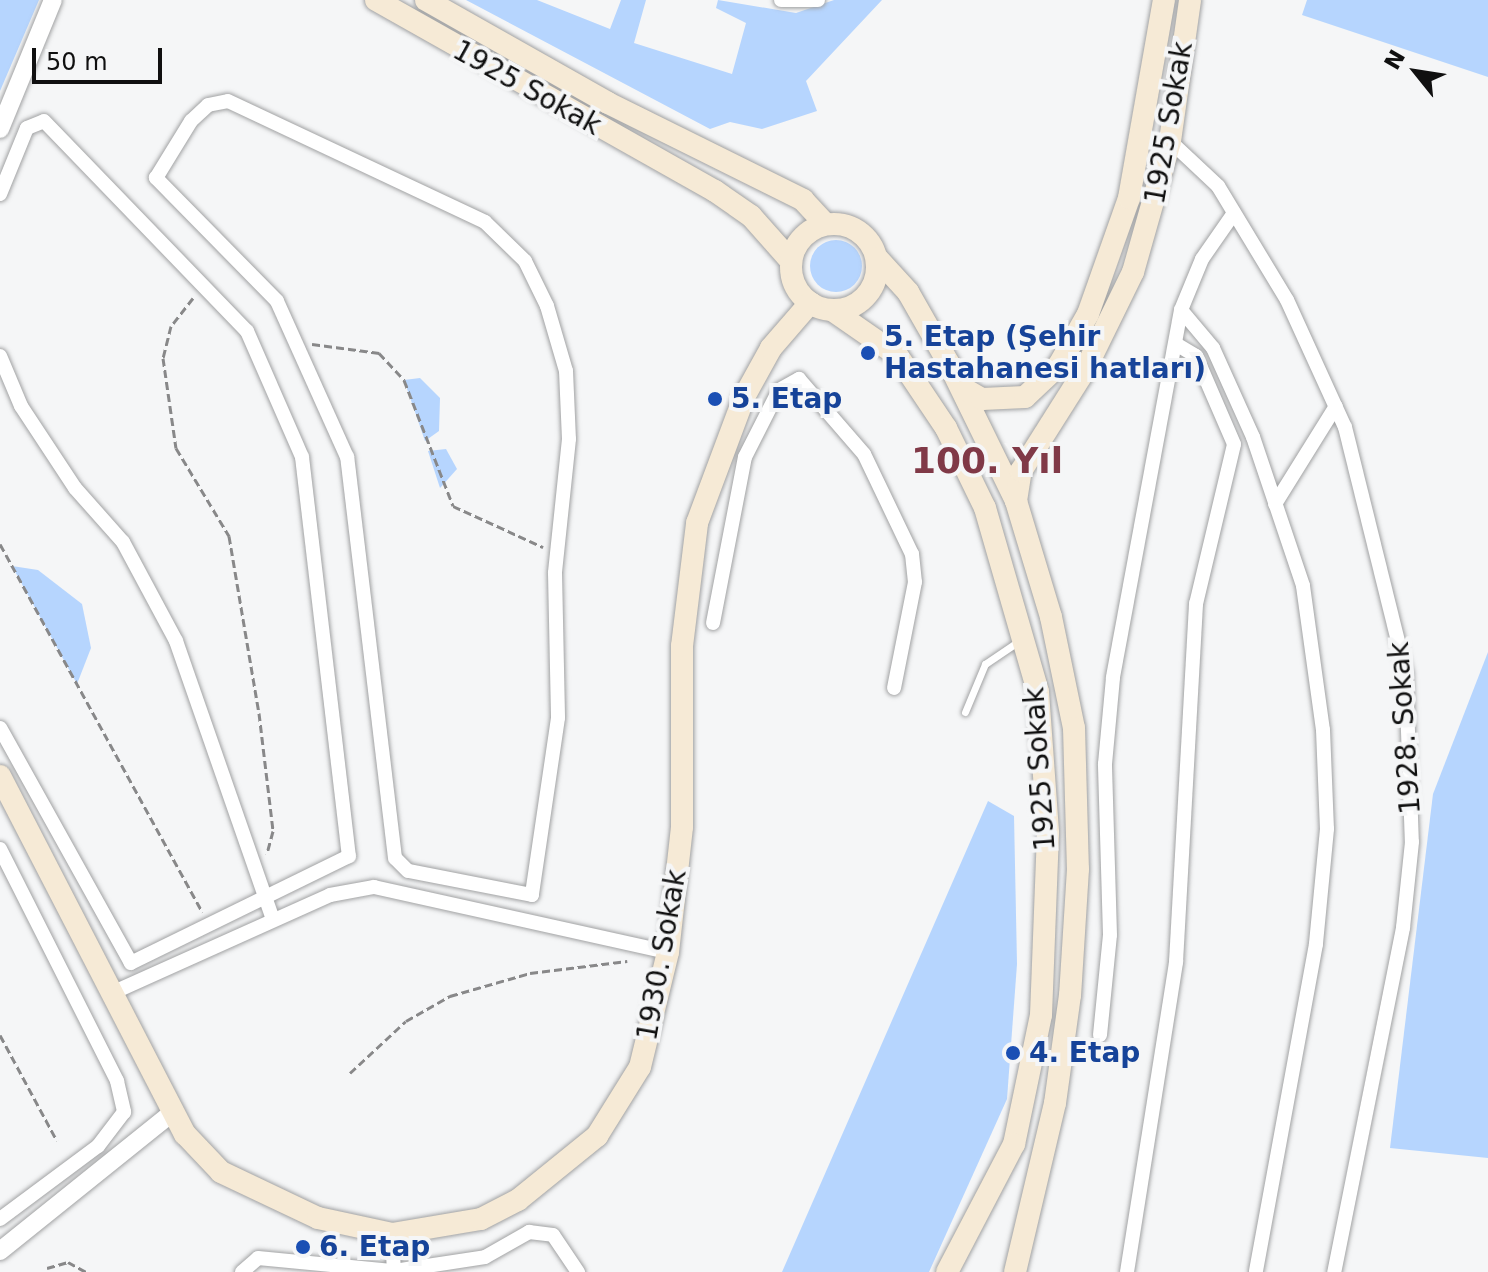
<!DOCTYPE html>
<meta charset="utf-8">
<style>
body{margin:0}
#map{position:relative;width:1488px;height:1272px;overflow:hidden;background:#f5f6f7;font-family:"DejaVu Sans",sans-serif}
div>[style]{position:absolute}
.green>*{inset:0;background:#b6d5fe}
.round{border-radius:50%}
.path>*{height:3px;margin-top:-1.5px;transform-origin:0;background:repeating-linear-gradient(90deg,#888889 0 8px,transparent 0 12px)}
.roads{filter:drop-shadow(0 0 2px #a1a2a3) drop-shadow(0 0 2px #a1a2a3)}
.service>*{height:7px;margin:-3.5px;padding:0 3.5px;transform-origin:3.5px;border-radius:3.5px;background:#fff}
.minor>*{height:14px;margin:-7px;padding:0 7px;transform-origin:7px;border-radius:7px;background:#fff}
.tertiary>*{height:18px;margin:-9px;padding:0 9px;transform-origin:9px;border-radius:9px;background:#fff}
.secondary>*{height:22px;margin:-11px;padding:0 11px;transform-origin:11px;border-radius:11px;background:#f6ead6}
.secondary>.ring{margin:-11px;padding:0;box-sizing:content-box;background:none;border:22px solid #f6ead6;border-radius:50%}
.dots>*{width:22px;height:22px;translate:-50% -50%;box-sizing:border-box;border:4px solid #f5f6f7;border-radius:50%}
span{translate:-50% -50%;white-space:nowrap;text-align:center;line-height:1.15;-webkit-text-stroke:8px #f5f6f7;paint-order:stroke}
.street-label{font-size:28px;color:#101010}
.transit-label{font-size:28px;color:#164399;font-weight:700}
.left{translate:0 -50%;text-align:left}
.district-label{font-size:36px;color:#803947;font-weight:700}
.north{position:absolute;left:1376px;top:32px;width:80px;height:80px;-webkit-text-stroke:6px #f5f6f7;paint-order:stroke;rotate:300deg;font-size:22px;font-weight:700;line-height:32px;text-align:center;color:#101010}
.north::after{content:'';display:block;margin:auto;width:28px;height:36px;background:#101010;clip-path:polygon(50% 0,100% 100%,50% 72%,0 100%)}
.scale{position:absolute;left:32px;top:48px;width:130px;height:36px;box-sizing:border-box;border:4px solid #101010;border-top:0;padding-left:10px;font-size:24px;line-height:28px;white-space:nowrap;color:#101010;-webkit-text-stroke:6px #f5f6f7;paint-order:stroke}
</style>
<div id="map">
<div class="green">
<div style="clip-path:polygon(0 0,39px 0,0 91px)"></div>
<div style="clip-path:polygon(466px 0,537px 0,610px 29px,621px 0,646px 0,634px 43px,732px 74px,746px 23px,716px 8px,718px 0,796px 13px,834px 0,882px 0,806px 81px,817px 111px,762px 129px,730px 122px,710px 129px)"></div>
<div style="clip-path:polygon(1307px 0,1488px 0,1488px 77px,1302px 15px)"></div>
<div class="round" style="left:810px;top:240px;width:52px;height:52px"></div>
<div style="clip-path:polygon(420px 378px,440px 398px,439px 431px,425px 441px,404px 380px)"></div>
<div style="clip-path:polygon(446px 449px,457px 469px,440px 488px,428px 451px)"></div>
<div style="clip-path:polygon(12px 566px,38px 570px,82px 604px,91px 648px,77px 684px)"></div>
<div style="clip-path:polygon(1488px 652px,1488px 1158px,1390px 1148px,1433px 794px)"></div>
<div style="clip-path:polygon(988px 801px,1014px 816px,1017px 964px,1007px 1099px,929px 1272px,782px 1272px)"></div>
</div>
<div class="path">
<div style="left:193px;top:298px;width:36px;rotate:128deg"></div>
<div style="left:171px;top:326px;width:33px;rotate:104deg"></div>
<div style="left:163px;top:358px;width:91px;rotate:81.8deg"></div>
<div style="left:176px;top:448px;width:103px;rotate:58.9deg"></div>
<div style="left:229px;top:536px;width:180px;rotate:80.4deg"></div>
<div style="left:259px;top:713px;width:119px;rotate:83.2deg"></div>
<div style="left:273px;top:831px;width:24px;rotate:105deg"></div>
<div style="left:312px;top:344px;width:68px;rotate:7.7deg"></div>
<div style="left:379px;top:353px;width:37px;rotate:47deg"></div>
<div style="left:404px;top:380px;width:135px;rotate:68.7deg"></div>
<div style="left:453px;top:506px;width:99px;rotate:24.5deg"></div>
<div style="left:0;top:544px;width:420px;rotate:61.2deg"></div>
<div style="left:0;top:1035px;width:120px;rotate:61.7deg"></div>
<div style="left:350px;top:1073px;width:76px;rotate:-42.9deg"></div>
<div style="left:406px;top:1021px;width:51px;rotate:-29.6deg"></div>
<div style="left:450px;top:996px;width:83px;rotate:-16deg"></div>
<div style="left:530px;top:973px;width:98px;rotate:-7.1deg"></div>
<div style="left:47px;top:1268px;width:22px;rotate:-16deg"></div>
<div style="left:68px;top:1262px;width:21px;rotate:29deg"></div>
</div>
<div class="roads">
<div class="service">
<div style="left:965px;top:712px;width:52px;rotate:-67.4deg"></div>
<div style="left:985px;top:664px;width:41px;rotate:-34.1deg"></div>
</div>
<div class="minor">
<div style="left:781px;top:0;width:37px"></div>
<div style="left:228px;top:101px;width:284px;rotate:25.2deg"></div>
<div style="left:485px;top:222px;width:56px;rotate:44.3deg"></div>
<div style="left:525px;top:261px;width:50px;rotate:63.9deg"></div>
<div style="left:547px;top:306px;width:68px;rotate:73.7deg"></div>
<div style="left:566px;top:371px;width:68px;rotate:87.5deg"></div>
<div style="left:569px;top:439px;width:135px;rotate:96deg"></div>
<div style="left:555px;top:573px;width:145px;rotate:88.8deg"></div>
<div style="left:558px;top:718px;width:179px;rotate:98.4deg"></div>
<div style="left:532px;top:895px;width:126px;rotate:-169deg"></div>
<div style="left:408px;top:871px;width:18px;rotate:-135deg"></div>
<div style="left:395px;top:858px;width:404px;rotate:-96.8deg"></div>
<div style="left:347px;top:457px;width:171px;rotate:-114.2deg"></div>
<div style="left:277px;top:301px;width:173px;rotate:-134.5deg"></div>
<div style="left:156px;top:178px;width:67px;rotate:-58.4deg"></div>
<div style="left:191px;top:121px;width:23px;rotate:-43deg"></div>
<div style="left:208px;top:105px;width:20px;rotate:-11deg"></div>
<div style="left:1170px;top:141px;width:66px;rotate:43.2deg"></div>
<div style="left:1218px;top:186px;width:133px;rotate:58.8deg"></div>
<div style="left:1287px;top:300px;width:140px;rotate:65.5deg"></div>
<div style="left:1345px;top:427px;width:254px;rotate:76.1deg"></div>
<div style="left:1406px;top:674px;width:168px;rotate:88deg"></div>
<div style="left:1412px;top:842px;width:86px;rotate:96deg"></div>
<div style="left:1403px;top:928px;width:351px;rotate:101.3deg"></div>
<div style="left:0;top:194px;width:71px;rotate:-67.8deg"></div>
<div style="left:27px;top:128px;width:18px;rotate:-22deg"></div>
<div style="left:44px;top:121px;width:292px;rotate:46deg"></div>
<div style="left:247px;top:331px;width:137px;rotate:66.4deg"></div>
<div style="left:302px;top:457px;width:402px;rotate:83.3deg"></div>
<div style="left:349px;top:856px;width:243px;rotate:153.9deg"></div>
<div style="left:131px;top:963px;width:269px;rotate:-119.1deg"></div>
<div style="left:1181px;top:310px;width:50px;rotate:49.9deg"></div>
<div style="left:1213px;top:348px;width:98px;rotate:65.8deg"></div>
<div style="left:1253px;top:437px;width:157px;rotate:71.4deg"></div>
<div style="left:1303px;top:586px;width:145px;rotate:82.1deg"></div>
<div style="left:1323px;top:730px;width:99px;rotate:87.7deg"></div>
<div style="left:1327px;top:829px;width:116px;rotate:95.5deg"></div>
<div style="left:1316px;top:944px;width:333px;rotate:100.4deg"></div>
<div style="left:0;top:356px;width:54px;rotate:67.2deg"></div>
<div style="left:21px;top:406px;width:98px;rotate:56.6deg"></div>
<div style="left:75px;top:488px;width:72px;rotate:48.4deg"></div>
<div style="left:123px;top:542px;width:112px;rotate:61.8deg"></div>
<div style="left:176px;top:641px;width:294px;rotate:70.8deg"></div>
<div style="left:1275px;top:504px;width:115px;rotate:-58.1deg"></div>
<div style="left:713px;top:623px;width:169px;rotate:-79.1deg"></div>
<div style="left:745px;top:457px;width:75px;rotate:-63.1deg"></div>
<div style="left:779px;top:390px;width:23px;rotate:-29deg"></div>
<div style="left:799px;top:379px;width:99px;rotate:49.1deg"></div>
<div style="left:864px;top:454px;width:111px;rotate:64.4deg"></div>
<div style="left:912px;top:554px;width:28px;rotate:84deg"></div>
<div style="left:915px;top:582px;width:108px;rotate:101.2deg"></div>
<div style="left:0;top:849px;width:260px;rotate:63.2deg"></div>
<div style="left:117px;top:1081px;width:32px;rotate:77deg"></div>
<div style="left:124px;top:1112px;width:43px;rotate:127.4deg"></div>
<div style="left:98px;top:1146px;width:122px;rotate:143.3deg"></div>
<div style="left:112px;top:993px;width:239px;rotate:-24.2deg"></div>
<div style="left:330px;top:895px;width:45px;rotate:-10.3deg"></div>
<div style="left:374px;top:887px;width:301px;rotate:12.5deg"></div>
<div style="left:1100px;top:1035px;width:100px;rotate:-84.3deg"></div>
<div style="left:1110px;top:935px;width:171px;rotate:-91.7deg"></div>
<div style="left:1105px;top:764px;width:87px;rotate:-84.7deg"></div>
<div style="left:1113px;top:677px;width:373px;rotate:-79.5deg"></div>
<div style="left:1181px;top:310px;width:55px;rotate:-67.6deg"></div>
<div style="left:1202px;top:259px;width:56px;rotate:-55.2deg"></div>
<div style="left:392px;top:1234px;width:38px;rotate:87deg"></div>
<div style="left:242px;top:1272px;width:21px;rotate:-41deg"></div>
<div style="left:258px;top:1258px;width:137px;rotate:5.5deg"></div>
<div style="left:394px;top:1271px;width:92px;rotate:-8.7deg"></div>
<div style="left:485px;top:1257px;width:51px;rotate:-29.6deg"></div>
<div style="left:529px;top:1232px;width:24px;rotate:7deg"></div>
<div style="left:553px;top:1235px;width:45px;rotate:56deg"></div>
<div style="left:1127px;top:1272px;width:314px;rotate:-81deg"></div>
<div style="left:1176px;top:962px;width:359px;rotate:-86.8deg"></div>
<div style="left:1196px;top:604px;width:164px;rotate:-76.6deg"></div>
<div style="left:1234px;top:444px;width:96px;rotate:-113.4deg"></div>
<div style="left:1196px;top:356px;width:23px;rotate:-149deg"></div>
</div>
<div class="tertiary">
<div style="left:0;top:129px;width:139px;rotate:-67.7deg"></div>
<div style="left:0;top:1251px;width:222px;rotate:-38.8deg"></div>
</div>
<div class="secondary">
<div style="left:376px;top:0;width:389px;rotate:29.4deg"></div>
<div style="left:715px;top:191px;width:44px;rotate:34.8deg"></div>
<div style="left:751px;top:216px;width:60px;rotate:48.4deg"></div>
<div style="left:426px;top:0;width:209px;rotate:29.5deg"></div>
<div style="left:608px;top:103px;width:218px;rotate:26.4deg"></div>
<div style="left:803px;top:200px;width:33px;rotate:47deg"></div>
<div class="ring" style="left:791px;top:224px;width:64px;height:64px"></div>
<div style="left:877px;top:258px;width:46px;rotate:47.6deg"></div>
<div style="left:908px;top:292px;width:83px;rotate:60.3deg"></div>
<div style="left:949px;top:364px;width:153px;rotate:63.9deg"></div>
<div style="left:1016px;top:501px;width:121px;rotate:73.2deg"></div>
<div style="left:1051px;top:617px;width:113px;rotate:78.3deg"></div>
<div style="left:1074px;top:728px;width:141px;rotate:88.4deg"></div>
<div style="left:1078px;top:869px;width:126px;rotate:93.6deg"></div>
<div style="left:1070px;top:995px;width:109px;rotate:97.9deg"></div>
<div style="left:1055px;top:1103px;width:174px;rotate:103.3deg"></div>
<div style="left:832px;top:310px;width:79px;rotate:34.7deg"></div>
<div style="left:897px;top:355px;width:88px;rotate:56.1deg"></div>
<div style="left:946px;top:428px;width:89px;rotate:64deg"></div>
<div style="left:985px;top:508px;width:191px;rotate:73.9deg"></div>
<div style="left:1038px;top:692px;width:141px;rotate:85.9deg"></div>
<div style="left:1048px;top:833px;width:182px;rotate:92.2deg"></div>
<div style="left:1041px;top:1015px;width:132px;rotate:101.8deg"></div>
<div style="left:1014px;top:1144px;width:144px;rotate:117.6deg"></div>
<div style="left:961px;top:387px;width:24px;rotate:30deg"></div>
<div style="left:982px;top:399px;width:43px;rotate:-2.7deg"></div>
<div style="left:1025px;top:397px;width:47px;rotate:-43.3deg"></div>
<div style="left:1059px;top:365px;width:59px;rotate:-60.4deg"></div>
<div style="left:1088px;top:314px;width:123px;rotate:-70.5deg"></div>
<div style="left:1129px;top:198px;width:201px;rotate:-80deg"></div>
<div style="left:1016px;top:501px;width:30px;rotate:-81deg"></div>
<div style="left:1021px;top:471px;width:122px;rotate:-57.7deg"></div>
<div style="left:1086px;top:368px;width:107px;rotate:-63.9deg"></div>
<div style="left:1133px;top:272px;width:136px;rotate:-74.2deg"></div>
<div style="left:1170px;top:141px;width:142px;rotate:-81.9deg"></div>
<div style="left:0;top:776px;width:403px;rotate:62.7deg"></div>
<div style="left:185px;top:1134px;width:52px;rotate:46.5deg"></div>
<div style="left:221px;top:1172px;width:107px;rotate:25.4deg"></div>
<div style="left:318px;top:1218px;width:76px;rotate:12.2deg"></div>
<div style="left:392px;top:1234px;width:90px;rotate:-9.6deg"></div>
<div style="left:481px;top:1219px;width:42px;rotate:-27.2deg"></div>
<div style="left:518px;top:1200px;width:102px;rotate:-39deg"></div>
<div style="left:597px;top:1136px;width:81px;rotate:-58.1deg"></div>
<div style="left:640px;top:1067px;width:118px;rotate:-76.3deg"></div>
<div style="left:668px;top:952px;width:126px;rotate:-83.6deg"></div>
<div style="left:682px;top:827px;width:181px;rotate:-90deg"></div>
<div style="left:682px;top:646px;width:124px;rotate:-83deg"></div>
<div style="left:697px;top:523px;width:134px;rotate:-69.5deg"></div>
<div style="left:744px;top:397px;width:56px;rotate:-61.1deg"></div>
<div style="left:771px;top:348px;width:60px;rotate:-49.1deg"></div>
</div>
</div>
<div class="dots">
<div style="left:868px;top:353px;background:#1a4fb4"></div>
<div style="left:715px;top:399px;background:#1a4fb4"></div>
<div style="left:1013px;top:1053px;background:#1a4fb4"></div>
<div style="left:303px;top:1247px;background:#1a4fb4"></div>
</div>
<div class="street-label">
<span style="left:527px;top:88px;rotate:29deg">1925 Sokak</span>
<span style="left:1169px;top:123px;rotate:-80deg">1925 Sokak</span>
<span style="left:1405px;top:728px;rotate:-94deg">1928. Sokak</span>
<span style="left:1040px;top:769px;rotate:-94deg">1925 Sokak</span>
<span style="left:662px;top:955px;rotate:-80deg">1930. Sokak</span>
</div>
<div class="transit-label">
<span class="left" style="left:884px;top:353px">5. Etap (Şehir<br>Hastahanesi hatları)</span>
<span class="left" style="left:731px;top:399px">5. Etap</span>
<span class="left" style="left:1029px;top:1053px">4. Etap</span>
<span class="left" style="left:319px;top:1247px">6. Etap</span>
</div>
<div class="district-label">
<span style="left:987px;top:461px">100. Yıl</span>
</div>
<div class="north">N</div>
<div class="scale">50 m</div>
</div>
